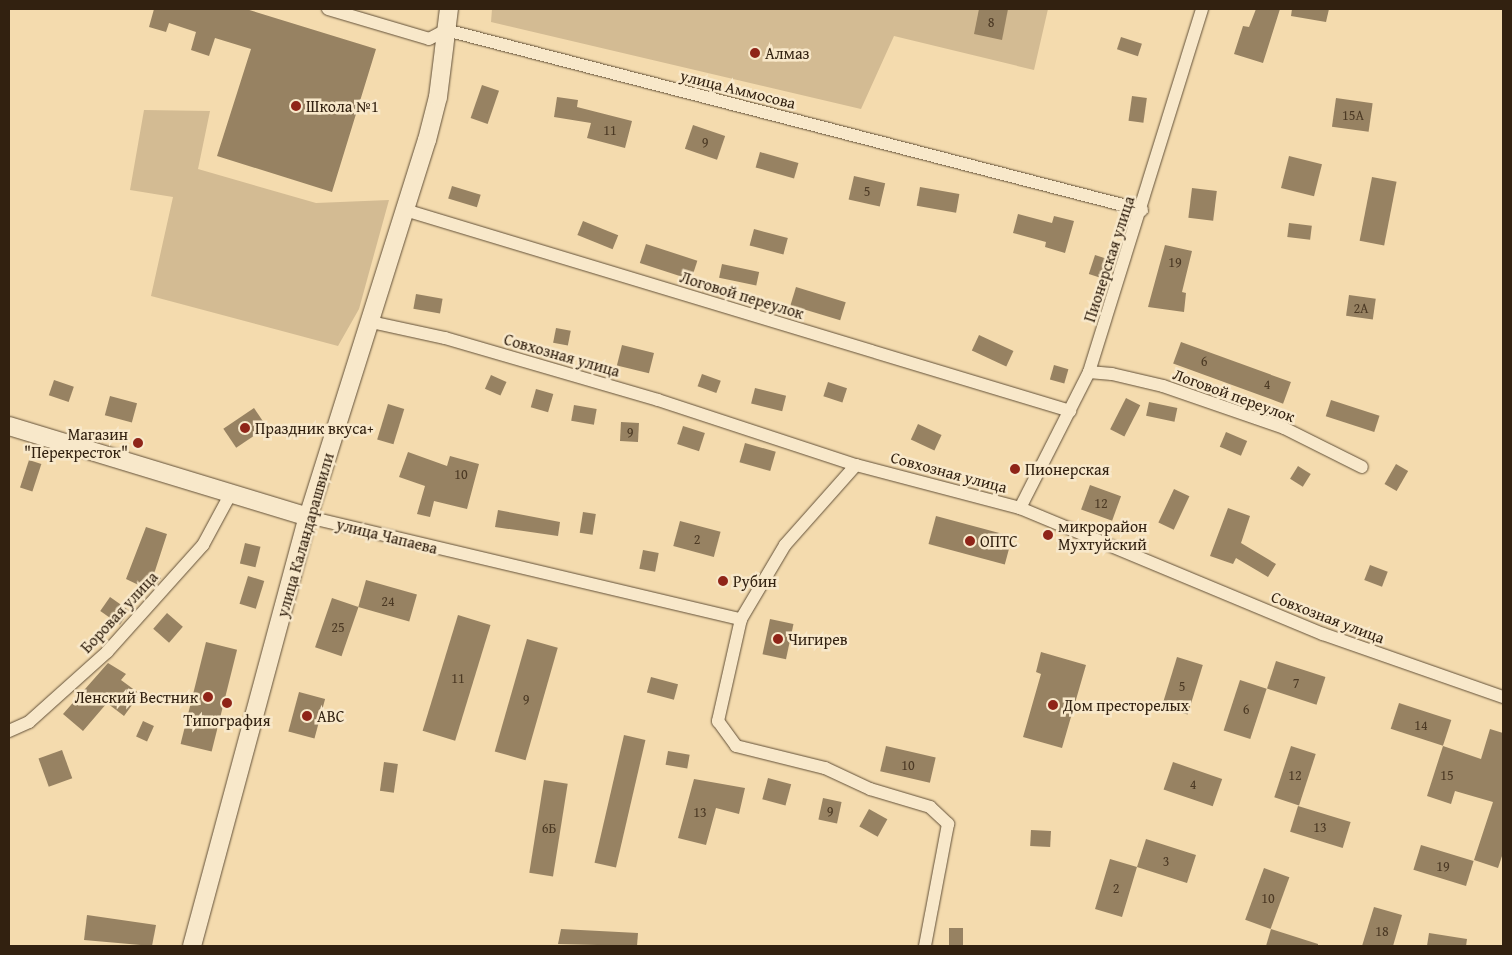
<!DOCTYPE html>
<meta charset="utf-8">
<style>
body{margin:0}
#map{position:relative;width:1512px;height:955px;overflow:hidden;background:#f4dbae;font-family:"Gentium Book Plus",serif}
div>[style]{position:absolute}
.green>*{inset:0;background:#d3bb93}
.building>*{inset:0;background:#978262;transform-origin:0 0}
.roads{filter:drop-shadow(0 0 1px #625038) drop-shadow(0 0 1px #625038)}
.minor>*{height:12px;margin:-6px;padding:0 6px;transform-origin:6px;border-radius:6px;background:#f8e8ca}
.secondary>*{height:18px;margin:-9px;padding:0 9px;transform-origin:9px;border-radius:9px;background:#f8e8ca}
.dots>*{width:14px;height:14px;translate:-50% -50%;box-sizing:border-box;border:2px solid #f8e8ca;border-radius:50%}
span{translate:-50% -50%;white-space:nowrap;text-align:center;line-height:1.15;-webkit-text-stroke:5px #f8e8ca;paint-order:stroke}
.number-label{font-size:14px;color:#4b3924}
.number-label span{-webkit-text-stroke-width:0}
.poi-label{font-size:16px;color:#322110}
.left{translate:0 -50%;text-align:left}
.right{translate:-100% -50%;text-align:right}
.street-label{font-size:16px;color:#322110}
.frame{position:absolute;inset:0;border:10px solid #322110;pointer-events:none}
</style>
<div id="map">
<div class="green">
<div style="clip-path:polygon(492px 9px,1048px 9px,1034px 70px,894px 36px,861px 109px,491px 22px)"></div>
<div style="clip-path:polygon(144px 110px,210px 111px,198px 169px,316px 203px,389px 200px,359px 309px,338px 346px,151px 296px,173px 197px,130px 190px)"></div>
</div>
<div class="building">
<div style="clip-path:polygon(154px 9px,246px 9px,376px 49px,332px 192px,217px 156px,251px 49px,215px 38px,209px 56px,191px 50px,196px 32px,169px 23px,166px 32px,149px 27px)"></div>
<div style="clip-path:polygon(979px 9px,1008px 9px,1002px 40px,974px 34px)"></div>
<div style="clip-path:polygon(1256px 9px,1280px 9px,1263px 63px,1234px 54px,1243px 26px,1249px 27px)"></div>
<div style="clip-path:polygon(1292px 9px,1329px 9px,1326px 22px,1291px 16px)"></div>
<div style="left:1121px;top:37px;width:22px;height:13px;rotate:18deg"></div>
<div style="left:482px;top:85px;width:18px;height:35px;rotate:19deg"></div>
<div style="left:1132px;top:96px;width:15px;height:25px;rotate:8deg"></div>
<div style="clip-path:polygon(557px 97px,578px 100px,577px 107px,632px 121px,625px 148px,587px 138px,591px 123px,554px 117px)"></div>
<div style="left:1336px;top:98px;width:37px;height:29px;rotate:8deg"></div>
<div style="left:693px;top:125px;width:34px;height:25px;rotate:19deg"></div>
<div style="left:760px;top:152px;width:40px;height:16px;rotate:16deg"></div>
<div style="left:1289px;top:156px;width:34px;height:33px;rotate:14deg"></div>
<div style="left:854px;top:176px;width:32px;height:24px;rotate:13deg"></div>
<div style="left:1372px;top:177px;width:25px;height:65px;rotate:11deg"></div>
<div style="left:452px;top:186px;width:30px;height:13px;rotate:17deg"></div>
<div style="left:920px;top:187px;width:40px;height:19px;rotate:10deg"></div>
<div style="left:1192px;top:188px;width:25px;height:30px;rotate:7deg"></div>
<div style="clip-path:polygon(1018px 214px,1052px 223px,1054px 216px,1074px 221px,1065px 253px,1045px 247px,1046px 242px,1013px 233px)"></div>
<div style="left:583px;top:221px;width:38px;height:15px;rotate:22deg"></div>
<div style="left:1289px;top:223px;width:23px;height:14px;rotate:7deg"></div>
<div style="left:754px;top:229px;width:35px;height:17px;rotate:15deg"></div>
<div style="left:646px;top:244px;width:54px;height:20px;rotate:18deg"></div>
<div style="clip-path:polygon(1165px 245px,1192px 251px,1182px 292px,1186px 293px,1184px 312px,1148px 307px)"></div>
<div style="left:1095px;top:255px;width:13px;height:20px;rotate:18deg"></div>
<div style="left:722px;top:264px;width:38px;height:14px;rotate:12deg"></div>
<div style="left:796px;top:287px;width:52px;height:19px;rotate:17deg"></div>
<div style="left:416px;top:294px;width:27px;height:15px;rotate:10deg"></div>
<div style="left:1349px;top:295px;width:27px;height:21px;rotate:8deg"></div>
<div style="left:556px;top:328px;width:15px;height:15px;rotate:11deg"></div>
<div style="left:979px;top:335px;width:38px;height:17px;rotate:25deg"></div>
<div style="left:1181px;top:342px;width:117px;height:23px;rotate:20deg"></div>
<div style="left:622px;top:345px;width:33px;height:21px;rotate:14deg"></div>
<div style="left:1054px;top:365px;width:15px;height:15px;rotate:16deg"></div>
<div style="left:702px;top:374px;width:20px;height:13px;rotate:20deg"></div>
<div style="left:491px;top:375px;width:17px;height:15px;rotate:24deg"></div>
<div style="left:54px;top:380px;width:21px;height:16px;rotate:19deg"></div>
<div style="left:828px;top:382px;width:20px;height:15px;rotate:18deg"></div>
<div style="left:755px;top:388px;width:32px;height:16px;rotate:14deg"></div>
<div style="left:536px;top:389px;width:18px;height:19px;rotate:16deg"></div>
<div style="left:110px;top:396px;width:28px;height:20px;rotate:15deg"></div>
<div style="left:1126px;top:398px;width:16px;height:35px;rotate:27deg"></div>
<div style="left:1331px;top:400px;width:51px;height:17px;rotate:18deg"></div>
<div style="left:1149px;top:402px;width:29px;height:14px;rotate:12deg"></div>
<div style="left:388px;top:404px;width:17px;height:37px;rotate:17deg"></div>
<div style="left:574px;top:405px;width:23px;height:16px;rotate:10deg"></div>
<div style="left:254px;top:408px;width:23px;height:37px;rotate:56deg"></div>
<div style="left:621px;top:422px;width:18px;height:19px;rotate:3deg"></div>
<div style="left:918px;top:424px;width:26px;height:17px;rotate:25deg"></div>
<div style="left:683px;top:426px;width:23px;height:19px;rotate:18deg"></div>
<div style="left:1226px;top:432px;width:23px;height:16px;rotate:23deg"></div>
<div style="left:745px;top:443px;width:32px;height:20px;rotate:16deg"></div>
<div style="clip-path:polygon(408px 452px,447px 466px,450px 456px,479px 464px,467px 509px,434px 501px,430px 517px,417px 514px,425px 486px,399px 477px)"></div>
<div style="left:29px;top:460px;width:13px;height:29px;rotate:18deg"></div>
<div style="left:1396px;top:464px;width:14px;height:23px;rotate:30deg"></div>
<div style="left:1298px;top:466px;width:15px;height:15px;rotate:32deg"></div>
<div style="left:1090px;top:485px;width:33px;height:26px;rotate:20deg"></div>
<div style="left:1174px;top:489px;width:17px;height:37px;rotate:25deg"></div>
<div style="clip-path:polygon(1228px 508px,1250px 516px,1241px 543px,1276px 564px,1268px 577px,1236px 558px,1233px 564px,1210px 556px)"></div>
<div style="clip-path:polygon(498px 510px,560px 522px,558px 536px,495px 527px)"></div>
<div style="left:583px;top:512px;width:13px;height:21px;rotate:9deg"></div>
<div style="left:936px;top:516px;width:79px;height:29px;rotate:15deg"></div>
<div style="left:680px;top:521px;width:42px;height:26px;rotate:15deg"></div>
<div style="clip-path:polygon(146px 527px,167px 534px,154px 574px,161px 578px,154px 588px,149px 585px,147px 589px,126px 579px)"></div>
<div style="left:245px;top:543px;width:16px;height:21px;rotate:14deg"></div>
<div style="left:643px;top:550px;width:16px;height:19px;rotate:11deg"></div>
<div style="left:1370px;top:565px;width:19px;height:16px;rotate:21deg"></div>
<div style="left:248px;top:576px;width:17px;height:29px;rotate:17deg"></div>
<div style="left:366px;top:580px;width:53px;height:28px;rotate:16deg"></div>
<div style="left:110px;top:597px;width:24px;height:17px;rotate:35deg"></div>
<div style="left:332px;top:598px;width:28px;height:52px;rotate:19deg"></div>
<div style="left:167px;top:613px;width:21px;height:21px;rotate:41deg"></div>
<div style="left:458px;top:615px;width:34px;height:121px;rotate:17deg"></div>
<div style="left:770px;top:619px;width:24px;height:36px;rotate:12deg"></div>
<div style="left:527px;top:639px;width:32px;height:117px;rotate:16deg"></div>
<div style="left:206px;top:642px;width:32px;height:105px;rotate:14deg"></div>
<div style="clip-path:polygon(1041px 652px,1086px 665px,1062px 748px,1023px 737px,1041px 674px,1036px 672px)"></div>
<div style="left:1177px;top:657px;width:27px;height:52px;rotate:17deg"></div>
<div style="left:1276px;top:661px;width:52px;height:29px;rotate:18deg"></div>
<div style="clip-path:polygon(108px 663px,126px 674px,121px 680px,140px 694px,124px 716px,107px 703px,83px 731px,63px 714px)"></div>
<div style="left:651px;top:677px;width:28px;height:16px;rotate:15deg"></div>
<div style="left:1240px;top:680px;width:28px;height:53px;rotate:18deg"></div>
<div style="left:299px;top:692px;width:27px;height:41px;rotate:15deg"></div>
<div style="left:1399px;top:703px;width:55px;height:27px;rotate:18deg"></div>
<div style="left:143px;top:721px;width:12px;height:17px;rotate:24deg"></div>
<div style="clip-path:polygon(1490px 729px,1503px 733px,1503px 853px,1498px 868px,1474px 860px,1493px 802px,1455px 791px,1451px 804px,1427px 796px,1443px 746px,1481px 759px)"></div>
<div style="left:624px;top:735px;width:22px;height:131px;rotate:13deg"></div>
<div style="left:886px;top:746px;width:51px;height:26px;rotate:13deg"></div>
<div style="left:1291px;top:746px;width:26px;height:54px;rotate:18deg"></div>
<div style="left:62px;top:750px;width:30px;height:25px;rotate:70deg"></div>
<div style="left:668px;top:751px;width:22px;height:14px;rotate:10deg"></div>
<div style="left:384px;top:762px;width:14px;height:29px;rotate:8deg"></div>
<div style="left:1173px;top:762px;width:52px;height:29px;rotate:19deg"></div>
<div style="left:768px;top:778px;width:24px;height:22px;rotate:15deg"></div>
<div style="clip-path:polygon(694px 779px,745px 788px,739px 814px,716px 808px,706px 845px,678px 838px)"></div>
<div style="left:544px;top:780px;width:24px;height:94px;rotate:9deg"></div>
<div style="left:823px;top:798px;width:19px;height:22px;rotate:12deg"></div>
<div style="left:1298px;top:806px;width:55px;height:27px;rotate:17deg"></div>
<div style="left:869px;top:809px;width:21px;height:20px;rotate:29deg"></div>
<div style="left:1031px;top:830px;width:20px;height:16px;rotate:3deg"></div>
<div style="clip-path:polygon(1146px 839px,1196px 855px,1187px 883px,1137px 867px,1122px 917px,1095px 909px,1110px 859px,1137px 867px)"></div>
<div style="left:1421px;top:845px;width:55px;height:26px;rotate:17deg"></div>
<div style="left:1264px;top:868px;width:27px;height:55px;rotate:20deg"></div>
<div style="clip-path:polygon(1374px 907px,1402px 915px,1393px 946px,1362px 946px)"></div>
<div style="clip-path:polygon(87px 915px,156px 925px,152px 946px,84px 940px)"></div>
<div style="left:949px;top:928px;width:14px;height:18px"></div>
<div style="clip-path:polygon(561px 929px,638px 933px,637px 946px,558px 944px)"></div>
<div style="clip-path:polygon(1271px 929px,1318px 944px,1318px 946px,1266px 946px)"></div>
<div style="clip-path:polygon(1429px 933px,1467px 939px,1466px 946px,1427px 946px)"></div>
</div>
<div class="roads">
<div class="minor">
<div style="left:328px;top:9px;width:105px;rotate:16.5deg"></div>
<div style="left:429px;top:39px;width:19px;rotate:-28deg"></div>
<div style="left:446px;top:30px;width:719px;rotate:14.5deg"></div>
<div style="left:405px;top:210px;width:695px;rotate:16.82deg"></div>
<div style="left:371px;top:322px;width:76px;rotate:12.2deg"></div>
<div style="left:445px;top:338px;width:222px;rotate:16.2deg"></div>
<div style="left:658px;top:400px;width:208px;rotate:18.2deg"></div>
<div style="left:856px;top:465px;width:170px;rotate:14.7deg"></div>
<div style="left:1020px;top:508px;width:328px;rotate:22.6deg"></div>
<div style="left:1323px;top:634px;width:191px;rotate:19.3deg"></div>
<div style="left:1089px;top:372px;width:23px;rotate:5deg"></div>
<div style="left:1112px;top:374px;width:52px;rotate:13.2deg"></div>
<div style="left:1163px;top:386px;width:128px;rotate:19.1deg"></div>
<div style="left:1284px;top:428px;width:87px;rotate:26.6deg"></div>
<div style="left:856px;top:465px;width:107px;rotate:131.6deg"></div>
<div style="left:785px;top:545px;width:86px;rotate:120.7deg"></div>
<div style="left:741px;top:619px;width:105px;rotate:102.7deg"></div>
<div style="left:718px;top:721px;width:31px;rotate:54deg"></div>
<div style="left:736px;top:746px;width:92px;rotate:13.9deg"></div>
<div style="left:825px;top:768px;width:50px;rotate:25deg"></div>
<div style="left:870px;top:789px;width:63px;rotate:16.7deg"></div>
<div style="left:930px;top:807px;width:25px;rotate:43deg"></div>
<div style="left:948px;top:824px;width:124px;rotate:100.7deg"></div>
<div style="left:1020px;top:508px;width:153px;rotate:-63.1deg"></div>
<div style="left:1089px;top:372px;width:380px;rotate:-72.7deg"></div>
<div style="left:308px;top:517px;width:445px;rotate:13.3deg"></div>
<div style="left:9px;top:731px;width:22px;rotate:-24deg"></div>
<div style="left:29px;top:722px;width:105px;rotate:-41.9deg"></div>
<div style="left:107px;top:652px;width:144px;rotate:-48.1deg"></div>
<div style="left:203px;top:545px;width:59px;rotate:-61.7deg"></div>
</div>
<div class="secondary">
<div style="left:9px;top:426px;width:313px;rotate:16.9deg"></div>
<div style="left:192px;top:946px;width:444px;rotate:-74.9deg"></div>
<div style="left:308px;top:517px;width:395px;rotate:-72.5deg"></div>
<div style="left:427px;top:140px;width:44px;rotate:-75.7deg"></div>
<div style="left:438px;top:97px;width:89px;rotate:-82.9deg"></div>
</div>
</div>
<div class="dots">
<div style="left:755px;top:53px;background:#8f2418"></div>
<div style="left:296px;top:106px;background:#8f2418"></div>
<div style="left:245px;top:428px;background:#8f2418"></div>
<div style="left:138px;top:443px;background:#8f2418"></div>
<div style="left:1015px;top:469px;background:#8f2418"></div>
<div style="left:1048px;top:535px;background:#8f2418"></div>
<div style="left:970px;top:541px;background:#8f2418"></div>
<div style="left:723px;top:581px;background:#8f2418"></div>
<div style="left:778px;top:639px;background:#8f2418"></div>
<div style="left:208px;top:697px;background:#8f2418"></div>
<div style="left:227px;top:703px;background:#8f2418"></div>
<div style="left:1053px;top:705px;background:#8f2418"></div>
<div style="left:307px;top:716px;background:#8f2418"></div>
</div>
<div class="number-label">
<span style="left:991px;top:22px">8</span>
<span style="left:1353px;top:115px">15А</span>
<span style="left:610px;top:130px">11</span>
<span style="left:705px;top:142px">9</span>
<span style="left:867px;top:191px">5</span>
<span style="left:1175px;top:262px">19</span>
<span style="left:1361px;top:308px">2А</span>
<span style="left:1204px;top:361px">6</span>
<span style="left:1267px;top:384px">4</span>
<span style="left:630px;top:432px">9</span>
<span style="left:461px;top:474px">10</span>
<span style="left:1101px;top:503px">12</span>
<span style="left:697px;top:539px">2</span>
<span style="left:388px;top:601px">24</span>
<span style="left:338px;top:627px">25</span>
<span style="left:458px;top:678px">11</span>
<span style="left:1296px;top:683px">7</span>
<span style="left:1182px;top:686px">5</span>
<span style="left:526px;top:699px">9</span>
<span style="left:1246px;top:709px">6</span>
<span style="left:1421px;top:725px">14</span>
<span style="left:908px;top:765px">10</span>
<span style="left:1295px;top:775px">12</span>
<span style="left:1447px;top:775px">15</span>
<span style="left:1193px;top:784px">4</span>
<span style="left:830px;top:811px">9</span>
<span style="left:700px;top:812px">13</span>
<span style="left:1320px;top:827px">13</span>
<span style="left:549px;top:828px">6Б</span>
<span style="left:1166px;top:861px">3</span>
<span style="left:1443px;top:866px">19</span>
<span style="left:1116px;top:888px">2</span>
<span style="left:1268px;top:898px">10</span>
<span style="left:1382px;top:931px">18</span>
</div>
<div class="poi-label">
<span class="left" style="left:765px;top:53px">Алмаз</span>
<span class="left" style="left:306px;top:106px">Школа №1</span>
<span class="left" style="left:255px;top:428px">Праздник вкуса+</span>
<span class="right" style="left:128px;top:443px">Магазин<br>"Перекресток"</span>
<span class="left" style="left:1025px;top:469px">Пионерская</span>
<span class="left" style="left:1058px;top:535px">микрорайон<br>Мухтуйский</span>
<span class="left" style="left:980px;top:541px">ОПТС</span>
<span class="left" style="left:733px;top:581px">Рубин</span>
<span class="left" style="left:788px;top:639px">Чигирев</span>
<span class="right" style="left:198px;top:697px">Ленский Вестник</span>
<span class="left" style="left:1063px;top:705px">Дом престорелых</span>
<span class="left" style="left:317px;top:716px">ABC</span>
<span style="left:227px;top:720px">Типография</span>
</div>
<div class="street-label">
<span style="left:738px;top:89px;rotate:14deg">улица Аммосова</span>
<span style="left:1109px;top:259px;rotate:-72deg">Пионерская улица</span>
<span style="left:742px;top:295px;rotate:17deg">Логовой переулок</span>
<span style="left:562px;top:355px;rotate:16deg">Совхозная улица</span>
<span style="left:1234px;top:395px;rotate:20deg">Логовой переулок</span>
<span style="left:949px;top:472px;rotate:15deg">Совхозная улица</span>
<span style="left:305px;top:535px;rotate:-74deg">улица Каландарашвили</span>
<span style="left:387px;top:536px;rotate:14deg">улица Чапаева</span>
<span style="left:119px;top:612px;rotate:-47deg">Боровая улица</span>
<span style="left:1328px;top:617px;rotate:21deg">Совхозная улица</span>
</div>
<div class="frame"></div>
</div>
